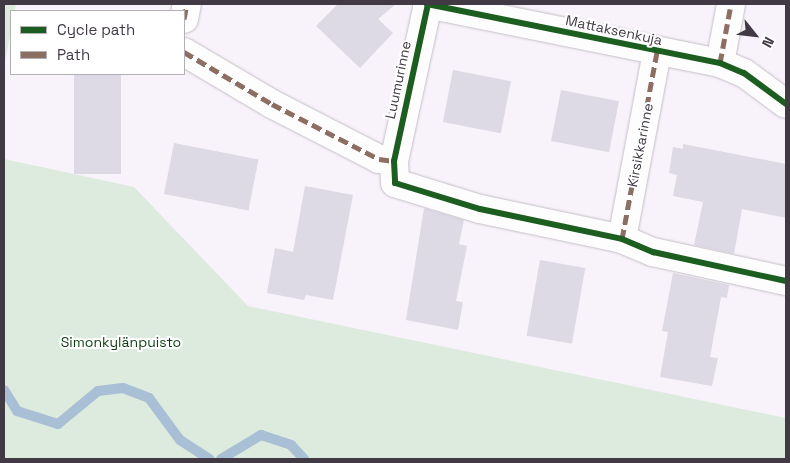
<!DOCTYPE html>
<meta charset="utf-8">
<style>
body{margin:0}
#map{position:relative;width:790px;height:463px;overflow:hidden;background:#f8f2fa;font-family:"Space Grotesk",sans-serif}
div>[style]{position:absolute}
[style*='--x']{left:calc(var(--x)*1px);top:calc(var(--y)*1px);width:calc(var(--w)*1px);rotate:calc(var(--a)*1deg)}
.green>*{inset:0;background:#dcebdd}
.stream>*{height:10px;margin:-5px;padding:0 5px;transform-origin:5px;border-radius:5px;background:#a8bfd6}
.building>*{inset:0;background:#ddd9e5;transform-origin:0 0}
.roads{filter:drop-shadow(0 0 1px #c4bec6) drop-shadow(0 0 1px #c4bec6)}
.minor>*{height:28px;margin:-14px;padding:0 14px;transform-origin:14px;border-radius:14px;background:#fefdfe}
.quiet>*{height:5px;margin-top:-2.5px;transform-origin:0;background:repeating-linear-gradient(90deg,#8d6e63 0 10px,transparent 0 15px)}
.cycleway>*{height:6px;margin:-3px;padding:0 3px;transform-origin:3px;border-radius:3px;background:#1b5e20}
span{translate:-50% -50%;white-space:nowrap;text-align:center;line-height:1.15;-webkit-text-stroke:4px #fff;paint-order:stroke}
.street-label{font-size:14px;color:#413a44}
.park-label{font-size:14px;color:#0c3d11}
.frame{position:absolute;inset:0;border:5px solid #413a44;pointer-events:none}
.legend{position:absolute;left:10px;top:10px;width:175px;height:65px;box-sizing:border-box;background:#fff;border:1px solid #b3b0b4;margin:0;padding:6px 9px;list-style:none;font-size:15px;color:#413a44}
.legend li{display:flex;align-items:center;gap:10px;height:25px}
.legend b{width:25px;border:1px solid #b3b0b4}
.north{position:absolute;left:730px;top:10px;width:50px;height:50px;-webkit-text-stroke:4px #fff;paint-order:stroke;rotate:119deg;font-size:14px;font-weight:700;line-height:20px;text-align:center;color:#413a44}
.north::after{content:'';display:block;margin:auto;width:18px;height:22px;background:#413a44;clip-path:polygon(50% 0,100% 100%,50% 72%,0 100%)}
</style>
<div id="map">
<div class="green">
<div style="clip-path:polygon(4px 4px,16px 4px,4px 66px)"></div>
<div style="clip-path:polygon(4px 159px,134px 187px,248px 306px,786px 418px,786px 459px,4px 459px)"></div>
</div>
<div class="stream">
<div style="--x:4;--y:390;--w:25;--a:58"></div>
<div style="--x:17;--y:411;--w:43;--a:17.6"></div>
<div style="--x:58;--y:424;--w:52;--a:-39.5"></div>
<div style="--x:98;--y:391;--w:25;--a:-7"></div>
<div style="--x:123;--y:388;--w:28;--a:21"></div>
<div style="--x:149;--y:398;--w:52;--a:53.6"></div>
<div style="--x:180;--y:440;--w:35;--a:33"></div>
<div style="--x:221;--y:459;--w:47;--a:-31"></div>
<div style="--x:261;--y:435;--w:32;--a:18"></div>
<div style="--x:291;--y:445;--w:19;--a:47"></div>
</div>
<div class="building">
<div style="clip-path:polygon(338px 4px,396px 4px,378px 19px,393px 33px,360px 68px,316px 26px)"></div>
<div style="left:453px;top:70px;width:59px;height:53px;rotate:11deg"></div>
<div style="left:74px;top:74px;width:47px;height:100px"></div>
<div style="left:561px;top:90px;width:59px;height:52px;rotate:11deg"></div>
<div style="left:174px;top:143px;width:86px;height:52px;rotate:11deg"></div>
<div style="clip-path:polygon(683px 144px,786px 164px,786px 218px,742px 209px,734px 254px,694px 245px,703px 202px,673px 196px,677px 175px,669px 173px,673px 147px,683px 149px)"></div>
<div style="clip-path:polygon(305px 186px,353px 195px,333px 300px,306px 295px,304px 300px,267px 293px,275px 248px,293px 252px)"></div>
<div style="clip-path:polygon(424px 208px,464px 220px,459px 244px,467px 246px,456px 301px,463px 302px,458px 330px,406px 320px)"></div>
<div style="left:540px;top:260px;width:46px;height:77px;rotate:10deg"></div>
<div style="clip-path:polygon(673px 273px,729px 285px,727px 298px,721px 297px,710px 357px,718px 358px,712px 386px,660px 377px,668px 332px,662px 331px)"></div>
</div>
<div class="roads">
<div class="minor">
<div style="--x:427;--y:4;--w:299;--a:11.4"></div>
<div style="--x:720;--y:63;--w:26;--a:23"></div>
<div style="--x:744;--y:73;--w:52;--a:36.4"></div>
<div style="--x:428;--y:4;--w:161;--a:102.2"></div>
<div style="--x:394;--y:161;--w:22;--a:87"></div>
<div style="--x:395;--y:183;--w:89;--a:17"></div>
<div style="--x:480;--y:209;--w:145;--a:11.9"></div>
<div style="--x:622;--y:239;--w:34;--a:23"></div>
<div style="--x:653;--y:252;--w:136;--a:12.3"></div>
<div style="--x:184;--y:19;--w:15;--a:-79"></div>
<div style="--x:184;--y:52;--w:102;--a:30.6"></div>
<div style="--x:272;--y:104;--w:120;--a:27.2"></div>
<div style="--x:379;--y:159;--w:15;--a:8"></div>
<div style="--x:720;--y:63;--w:60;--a:-79.4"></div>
<div style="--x:622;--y:239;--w:190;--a:-79.4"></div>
</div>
</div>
<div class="quiet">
<div style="--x:184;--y:19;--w:15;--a:-79"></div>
<div style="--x:184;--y:52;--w:102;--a:30.6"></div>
<div style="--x:272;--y:104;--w:120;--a:27.2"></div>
<div style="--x:379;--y:159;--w:15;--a:8"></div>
<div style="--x:720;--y:63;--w:60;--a:-79.4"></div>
<div style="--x:622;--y:239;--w:190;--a:-79.4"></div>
</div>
<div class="cycleway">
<div style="--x:427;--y:4;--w:299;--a:11.4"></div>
<div style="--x:720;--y:63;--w:26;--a:23"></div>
<div style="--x:744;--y:73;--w:52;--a:36.4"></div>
<div style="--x:428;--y:4;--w:161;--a:102.2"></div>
<div style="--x:394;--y:161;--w:22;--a:87"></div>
<div style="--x:395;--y:183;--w:89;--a:17"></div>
<div style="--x:480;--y:209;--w:145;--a:11.9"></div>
<div style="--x:622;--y:239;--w:34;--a:23"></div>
<div style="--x:653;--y:252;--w:136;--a:12.3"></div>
</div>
<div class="street-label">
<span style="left:614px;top:30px;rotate:12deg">Mattaksenkuja</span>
<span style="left:398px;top:80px;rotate:-78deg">Luumurinne</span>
<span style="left:640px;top:145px;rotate:-79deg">Kirsikkarinne</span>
</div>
<div class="park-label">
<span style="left:121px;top:342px">Simonkylänpuisto</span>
</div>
<div class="frame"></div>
<ul class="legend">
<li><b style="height:6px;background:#1b5e20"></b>Cycle path</li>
<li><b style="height:6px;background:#8d6e63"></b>Path</li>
</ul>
<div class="north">N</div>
</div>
